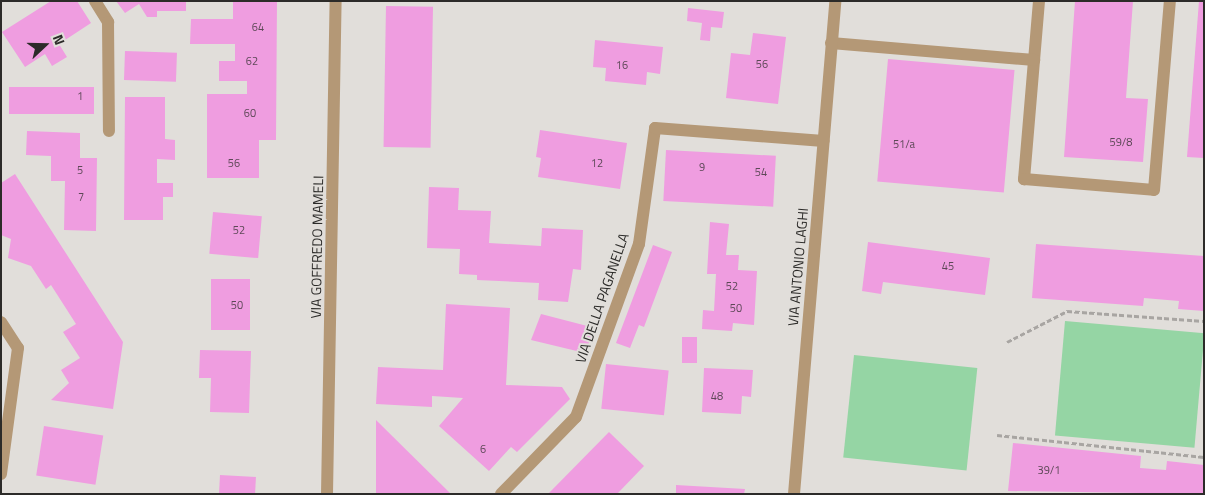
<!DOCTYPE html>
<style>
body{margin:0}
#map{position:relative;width:1205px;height:495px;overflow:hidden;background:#e1deda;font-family:"Titillium Web",sans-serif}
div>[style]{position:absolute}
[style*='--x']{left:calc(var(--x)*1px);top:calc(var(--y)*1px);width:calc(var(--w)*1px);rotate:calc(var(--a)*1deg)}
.green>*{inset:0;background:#95d5a4;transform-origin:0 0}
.building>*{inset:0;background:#ef9de0;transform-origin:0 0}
.path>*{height:3px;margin-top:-1.5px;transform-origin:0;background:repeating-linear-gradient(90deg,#a8a5a2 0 5px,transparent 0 7.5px)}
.service>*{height:12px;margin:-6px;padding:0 6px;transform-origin:6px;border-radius:6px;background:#b49876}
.minor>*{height:12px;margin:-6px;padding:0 6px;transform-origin:6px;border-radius:6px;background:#b49876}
span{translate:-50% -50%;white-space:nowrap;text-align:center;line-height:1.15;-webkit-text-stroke:4px #e1deda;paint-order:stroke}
.number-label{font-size:11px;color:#5d4857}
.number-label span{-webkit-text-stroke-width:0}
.street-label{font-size:14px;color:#2c2b29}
.frame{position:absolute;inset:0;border:2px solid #2c2b29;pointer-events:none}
.north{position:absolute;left:20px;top:20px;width:50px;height:50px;-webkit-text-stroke:4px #e1deda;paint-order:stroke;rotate:69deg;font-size:14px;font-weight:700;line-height:20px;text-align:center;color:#2c2b29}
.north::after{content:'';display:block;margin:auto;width:18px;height:22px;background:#2c2b29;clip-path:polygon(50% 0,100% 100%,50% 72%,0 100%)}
</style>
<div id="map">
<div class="green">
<div style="left:1065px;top:321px;width:140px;height:115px;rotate:5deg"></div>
<div style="left:854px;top:355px;width:124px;height:103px;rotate:6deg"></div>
</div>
<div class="building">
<div style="clip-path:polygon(51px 1px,77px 1px,91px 23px,59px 44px,67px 57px,52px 66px,45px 54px,25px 67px,2px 32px)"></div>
<div style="clip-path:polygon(116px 1px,186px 1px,186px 11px,157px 11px,157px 17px,147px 17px,139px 4px,125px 13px)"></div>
<div style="clip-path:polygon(233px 1px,277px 1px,276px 140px,259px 140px,259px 178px,207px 178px,207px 94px,247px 94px,247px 81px,219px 81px,219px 61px,235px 61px,235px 44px,190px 44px,191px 19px,233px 19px)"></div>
<div style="clip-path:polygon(1075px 1px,1133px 1px,1126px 98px,1148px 99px,1143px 162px,1064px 157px)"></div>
<div style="clip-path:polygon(1199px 1px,1204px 1px,1204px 158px,1187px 157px)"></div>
<div style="left:386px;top:6px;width:47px;height:141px;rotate:1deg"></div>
<div style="clip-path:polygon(688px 8px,724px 12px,722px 28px,711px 27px,710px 41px,700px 40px,702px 23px,687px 21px)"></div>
<div style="clip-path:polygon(753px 33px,786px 37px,778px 104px,726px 98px,731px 53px,750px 55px)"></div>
<div style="clip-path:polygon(595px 40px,663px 47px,660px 74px,647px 72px,646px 85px,605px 81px,606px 68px,593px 67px)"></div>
<div style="left:125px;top:51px;width:52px;height:29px;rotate:2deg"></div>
<div style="left:888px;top:59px;width:127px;height:123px;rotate:5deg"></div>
<div style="left:9px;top:87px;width:85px;height:27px"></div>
<div style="clip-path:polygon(125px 97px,165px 97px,165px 139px,175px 140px,175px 160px,157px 159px,157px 183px,173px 183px,173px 197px,163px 197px,163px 220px,124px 220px)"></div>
<div style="clip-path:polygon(540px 130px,627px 143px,620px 189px,538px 177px,541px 158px,536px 157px)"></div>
<div style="clip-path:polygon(27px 131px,80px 133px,80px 158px,97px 158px,96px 231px,64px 230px,65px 181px,51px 181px,51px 156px,26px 155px)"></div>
<div style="left:666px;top:150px;width:110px;height:51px;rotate:3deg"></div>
<div style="clip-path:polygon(15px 174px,123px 342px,113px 409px,51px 400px,69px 383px,61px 370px,80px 358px,63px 332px,76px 324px,51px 285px,46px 289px,31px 266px,8px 258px,11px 239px,1px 235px,1px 183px)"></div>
<div style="clip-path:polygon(429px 187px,459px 188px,458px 210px,491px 211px,489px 243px,541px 246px,542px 228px,583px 230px,581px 270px,573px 269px,568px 302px,538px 300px,539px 283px,477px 280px,477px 275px,459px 274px,460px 249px,427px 248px)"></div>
<div style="left:213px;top:212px;width:49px;height:42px;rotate:5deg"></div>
<div style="clip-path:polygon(710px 222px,729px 224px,726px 255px,739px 255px,738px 270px,757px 271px,754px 325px,733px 323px,732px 331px,702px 329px,703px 310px,714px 311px,716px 274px,707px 274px)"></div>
<div style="clip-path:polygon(868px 242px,990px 258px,985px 295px,883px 282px,881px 294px,862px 291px)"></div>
<div style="clip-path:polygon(1036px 244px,1204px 256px,1204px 311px,1178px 309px,1179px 301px,1144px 298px,1143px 306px,1032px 298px)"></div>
<div style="clip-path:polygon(653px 245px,672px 252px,644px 327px,639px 325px,630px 348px,616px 343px)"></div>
<div style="left:211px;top:279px;width:39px;height:51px"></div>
<div style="clip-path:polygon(446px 304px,510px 308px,506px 385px,562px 387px,570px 399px,517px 452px,511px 447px,489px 471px,439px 426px,463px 398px,432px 396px,432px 407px,376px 404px,378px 367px,443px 370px)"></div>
<div style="clip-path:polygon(541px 314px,595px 328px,585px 353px,531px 340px)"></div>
<div style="left:682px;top:337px;width:15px;height:26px"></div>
<div style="clip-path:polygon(200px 350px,251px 351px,249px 413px,210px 412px,211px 378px,199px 378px)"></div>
<div style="left:606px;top:364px;width:63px;height:45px;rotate:6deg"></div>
<div style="clip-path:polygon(704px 368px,753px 370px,751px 397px,742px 396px,741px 414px,702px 412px)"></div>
<div style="clip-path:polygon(376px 420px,451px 494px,376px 494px)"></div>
<div style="left:44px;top:426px;width:60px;height:50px;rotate:9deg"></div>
<div style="clip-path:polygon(609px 432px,644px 466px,617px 494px,548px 494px)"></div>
<div style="clip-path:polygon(1013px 443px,1141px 456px,1140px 468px,1166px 470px,1167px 461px,1204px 465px,1204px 494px,1008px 491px)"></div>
<div style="left:220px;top:475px;width:36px;height:19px;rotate:3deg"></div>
<div style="clip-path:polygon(676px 485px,745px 489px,744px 494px,676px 494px)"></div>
</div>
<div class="path">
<div style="--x:1007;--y:342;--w:68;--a:-27.3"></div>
<div style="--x:1067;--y:311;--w:137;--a:4.2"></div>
<div style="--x:997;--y:435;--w:208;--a:6.1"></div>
</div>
<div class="service">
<div style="--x:1039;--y:1;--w:179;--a:94.8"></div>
<div style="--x:1024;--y:179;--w:130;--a:4.8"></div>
<div style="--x:1154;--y:190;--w:190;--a:-85.2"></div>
<div style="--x:831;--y:43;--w:204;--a:4.8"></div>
</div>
<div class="minor">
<div style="--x:95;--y:1;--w:25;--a:58"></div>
<div style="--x:108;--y:22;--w:109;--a:89.5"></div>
<div style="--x:1;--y:322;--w:31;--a:57"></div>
<div style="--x:18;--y:348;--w:127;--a:97.7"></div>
<div style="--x:327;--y:494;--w:493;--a:-89"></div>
<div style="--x:501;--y:494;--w:107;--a:-45.8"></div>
<div style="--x:576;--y:417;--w:184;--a:-70"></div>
<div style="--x:639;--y:244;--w:117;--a:-82.1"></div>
<div style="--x:655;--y:128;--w:169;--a:4.4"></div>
<div style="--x:794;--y:494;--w:495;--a:-85.2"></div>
</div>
<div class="number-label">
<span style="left:258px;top:27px">64</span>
<span style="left:252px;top:61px">62</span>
<span style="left:762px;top:64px">56</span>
<span style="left:622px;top:65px">16</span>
<span style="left:80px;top:96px">1</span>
<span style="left:250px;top:113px">60</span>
<span style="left:1121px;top:142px">59/8</span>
<span style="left:904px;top:144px">51/a</span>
<span style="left:234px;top:163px">56</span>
<span style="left:597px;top:163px">12</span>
<span style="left:702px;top:167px">9</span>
<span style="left:80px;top:170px">5</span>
<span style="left:761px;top:172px">54</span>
<span style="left:81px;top:197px">7</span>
<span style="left:239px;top:230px">52</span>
<span style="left:948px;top:266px">45</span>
<span style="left:732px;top:286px">52</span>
<span style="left:237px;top:305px">50</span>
<span style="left:736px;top:308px">50</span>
<span style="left:717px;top:396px">48</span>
<span style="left:483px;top:449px">6</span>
<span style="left:1049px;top:470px">39/1</span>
</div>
<div class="street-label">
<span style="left:317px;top:247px;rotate:-89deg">VIA GOFFREDO MAMELI</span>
<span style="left:798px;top:267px;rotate:-85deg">VIA ANTONIO LAGHI</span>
<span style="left:602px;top:298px;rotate:-71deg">VIA DELLA PAGANELLA</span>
</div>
<div class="frame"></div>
<div class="north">N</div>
</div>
